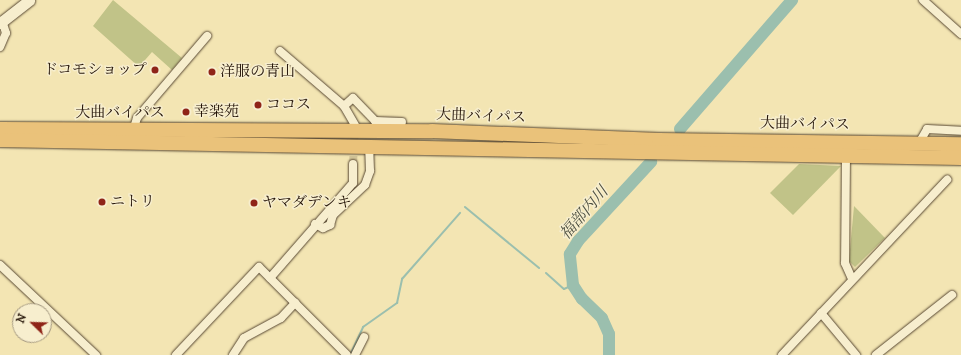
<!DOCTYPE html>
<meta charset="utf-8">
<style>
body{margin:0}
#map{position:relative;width:961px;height:355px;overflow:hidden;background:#f3e5b3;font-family:"IM FELL DW Pica","Noto Serif JP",serif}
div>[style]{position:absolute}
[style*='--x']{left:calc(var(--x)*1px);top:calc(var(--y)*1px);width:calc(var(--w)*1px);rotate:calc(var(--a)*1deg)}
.green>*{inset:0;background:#c1c388}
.stream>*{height:2px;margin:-1px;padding:0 1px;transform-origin:1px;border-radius:1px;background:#9bbfae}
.river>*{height:12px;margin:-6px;padding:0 6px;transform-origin:6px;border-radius:6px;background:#9bbfae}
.street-tunnel>*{height:8px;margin-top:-4px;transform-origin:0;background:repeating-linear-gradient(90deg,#d4c699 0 8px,transparent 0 12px)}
.roads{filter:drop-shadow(0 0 1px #584833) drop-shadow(0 0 1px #584833)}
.street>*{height:8px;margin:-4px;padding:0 4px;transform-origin:4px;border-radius:4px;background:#f7eece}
.secondary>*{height:11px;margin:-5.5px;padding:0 5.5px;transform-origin:5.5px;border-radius:5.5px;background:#f7eece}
.highway>*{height:14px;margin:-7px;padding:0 7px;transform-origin:7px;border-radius:7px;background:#eac27a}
.dots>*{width:11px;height:11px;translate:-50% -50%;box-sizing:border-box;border:2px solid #f7eece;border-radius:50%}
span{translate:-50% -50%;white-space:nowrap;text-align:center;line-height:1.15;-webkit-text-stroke:3px #f7eece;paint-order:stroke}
.poi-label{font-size:15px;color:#241408}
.right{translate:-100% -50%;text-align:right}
.left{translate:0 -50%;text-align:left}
.street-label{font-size:15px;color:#241408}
.water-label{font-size:16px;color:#4e5042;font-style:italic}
.north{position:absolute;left:12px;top:303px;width:40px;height:40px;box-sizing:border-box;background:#f7eece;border:1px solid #a3977f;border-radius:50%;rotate:293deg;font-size:11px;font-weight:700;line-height:16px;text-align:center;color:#241408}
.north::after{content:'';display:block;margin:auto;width:14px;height:18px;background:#8f2418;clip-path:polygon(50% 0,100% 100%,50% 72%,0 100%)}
</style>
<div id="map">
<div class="green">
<div style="clip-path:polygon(113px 0,182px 58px,172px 70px,152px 52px,139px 67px,93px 26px)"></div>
<div style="clip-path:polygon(799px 164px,841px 166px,793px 215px,770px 193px)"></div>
<div style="clip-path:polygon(854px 206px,885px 238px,855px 267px,849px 261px)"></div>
</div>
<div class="stream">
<div style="--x:465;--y:207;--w:96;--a:39.5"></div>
<div style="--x:546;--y:273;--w:24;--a:42"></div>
<div style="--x:564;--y:289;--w:10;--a:-24"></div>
<div style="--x:351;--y:353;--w:29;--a:-65"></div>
<div style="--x:363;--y:327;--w:42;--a:-35.2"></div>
<div style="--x:397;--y:303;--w:25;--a:-78"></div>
<div style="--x:402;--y:279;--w:88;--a:-48.7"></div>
</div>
<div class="river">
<div style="--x:680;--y:129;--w:171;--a:-49"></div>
<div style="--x:609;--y:355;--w:21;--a:-90"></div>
<div style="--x:609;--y:334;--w:17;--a:-114"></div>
<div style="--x:602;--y:318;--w:28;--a:-136"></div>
<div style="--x:582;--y:299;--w:17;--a:-123"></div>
<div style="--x:573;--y:285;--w:31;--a:-96"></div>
<div style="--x:570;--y:254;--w:15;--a:-58"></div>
<div style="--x:578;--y:241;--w:108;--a:-47.3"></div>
</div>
<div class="street-tunnel">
<div style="--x:353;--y:164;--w:37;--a:-87"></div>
</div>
<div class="roads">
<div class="street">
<div style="--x:923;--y:0;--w:51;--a:41.8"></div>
<div style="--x:0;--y:47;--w:15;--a:-67"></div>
<div style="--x:6;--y:33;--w:13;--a:-108"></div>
<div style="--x:280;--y:51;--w:84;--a:40.7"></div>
<div style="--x:344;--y:106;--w:22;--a:60"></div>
<div style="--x:344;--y:106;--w:12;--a:-42"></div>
<div style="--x:353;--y:98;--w:32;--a:46"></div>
<div style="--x:375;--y:121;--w:27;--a:2"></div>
<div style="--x:133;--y:131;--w:14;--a:-73"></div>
<div style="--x:137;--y:118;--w:108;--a:-49.5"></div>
<div style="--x:919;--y:143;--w:16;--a:-60"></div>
<div style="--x:927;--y:129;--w:34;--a:3"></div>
<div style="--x:846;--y:156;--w:107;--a:90.5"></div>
<div style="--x:845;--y:263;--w:17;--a:66"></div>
<div style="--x:315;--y:224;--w:9;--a:27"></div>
<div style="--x:323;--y:228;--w:8;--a:-23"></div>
<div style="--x:330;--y:225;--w:10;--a:-73"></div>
<div style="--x:333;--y:215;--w:44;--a:-43.2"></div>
<div style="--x:365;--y:185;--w:15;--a:-70"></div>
<div style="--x:370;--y:171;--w:25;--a:-92"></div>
<div style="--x:0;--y:265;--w:132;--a:43.2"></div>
<div style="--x:270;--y:278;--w:126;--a:-48.9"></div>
<div style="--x:353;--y:183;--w:19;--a:-90"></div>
<div style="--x:821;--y:313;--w:55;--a:50.2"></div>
<div style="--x:176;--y:355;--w:121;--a:-46.7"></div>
<div style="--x:259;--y:267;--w:124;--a:45"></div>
<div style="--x:233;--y:355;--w:20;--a:-57"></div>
<div style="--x:244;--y:338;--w:42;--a:-28.4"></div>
<div style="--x:281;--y:318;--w:21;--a:-47"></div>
<div style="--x:355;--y:355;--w:20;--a:-63"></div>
<div style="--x:782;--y:355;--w:241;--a:-46.7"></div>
<div style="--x:876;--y:355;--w:97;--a:-38.3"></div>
</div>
<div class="secondary">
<div style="--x:0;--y:23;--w:37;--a:-38"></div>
</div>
<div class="highway">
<div style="--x:0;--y:129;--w:432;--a:0.3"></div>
<div style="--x:432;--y:131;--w:227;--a:2.3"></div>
<div style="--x:659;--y:140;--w:302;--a:0.8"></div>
<div style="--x:0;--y:140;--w:961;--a:1.07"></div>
</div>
</div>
<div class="dots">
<div style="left:155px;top:70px;background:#8f2418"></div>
<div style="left:212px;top:72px;background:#8f2418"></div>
<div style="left:258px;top:105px;background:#8f2418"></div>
<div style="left:186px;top:112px;background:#8f2418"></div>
<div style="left:102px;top:202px;background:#8f2418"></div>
<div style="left:254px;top:203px;background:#8f2418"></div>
</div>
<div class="poi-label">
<span class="right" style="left:147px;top:70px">ドコモショップ</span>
<span class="left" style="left:220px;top:72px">洋服の青山</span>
<span class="left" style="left:266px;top:105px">ココス</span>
<span class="left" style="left:194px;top:112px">幸楽苑</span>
<span class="left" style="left:110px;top:202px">ニトリ</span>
<span class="left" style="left:262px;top:203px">ヤマダデンキ</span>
</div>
<div class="street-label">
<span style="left:120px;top:113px">大曲バイパス</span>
<span style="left:481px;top:116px;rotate:2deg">大曲バイパス</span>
<span style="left:805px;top:124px;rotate:1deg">大曲バイパス</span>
</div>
<div class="water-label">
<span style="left:584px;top:213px;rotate:-49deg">福部内川</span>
</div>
<div class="north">N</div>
</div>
